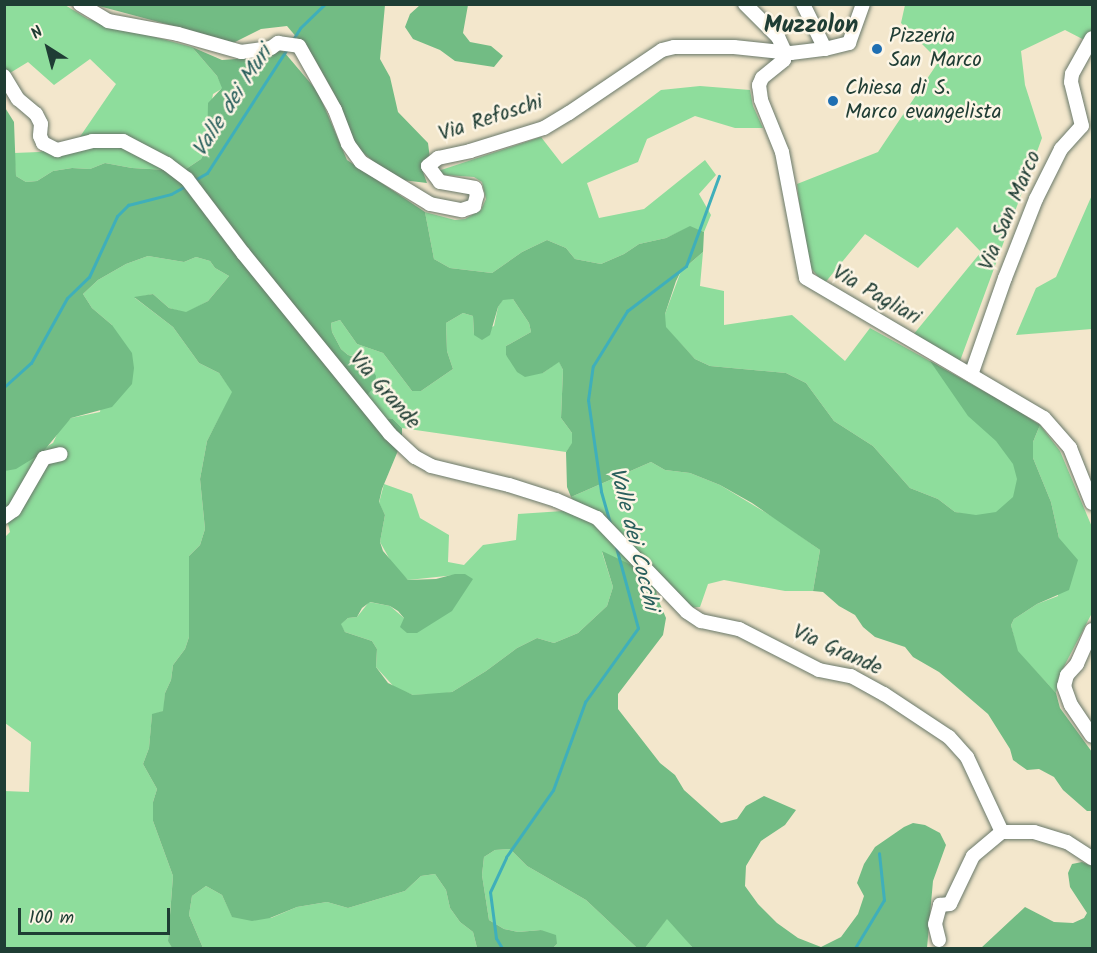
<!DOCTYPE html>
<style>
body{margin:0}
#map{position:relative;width:1097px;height:953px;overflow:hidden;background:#f3e7cc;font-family:Kalam,sans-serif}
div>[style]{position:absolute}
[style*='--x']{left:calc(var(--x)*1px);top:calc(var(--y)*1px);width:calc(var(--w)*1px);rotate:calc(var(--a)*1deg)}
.green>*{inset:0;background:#8edd9c}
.forest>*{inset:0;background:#72bc84}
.stream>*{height:3px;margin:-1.5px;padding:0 1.5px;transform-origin:1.5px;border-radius:1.5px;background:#3fafba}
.roads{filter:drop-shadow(0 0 2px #697869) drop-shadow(0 0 2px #697869)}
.minor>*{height:14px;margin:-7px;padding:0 7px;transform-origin:7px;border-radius:7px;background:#fff}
.dots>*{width:16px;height:16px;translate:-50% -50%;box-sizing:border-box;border:3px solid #fcf5e5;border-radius:50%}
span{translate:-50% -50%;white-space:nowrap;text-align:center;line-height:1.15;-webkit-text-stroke:5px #fcf5e5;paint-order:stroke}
.poi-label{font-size:21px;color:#1f3d34}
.left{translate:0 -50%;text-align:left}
.street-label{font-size:21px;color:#1f3d34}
.water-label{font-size:22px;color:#295f5c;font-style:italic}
.quarter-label{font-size:24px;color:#1f3d34;font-weight:700}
.frame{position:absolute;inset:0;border:6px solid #1f3d34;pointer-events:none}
.north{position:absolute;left:18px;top:18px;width:60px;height:60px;-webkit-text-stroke:4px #fcf5e5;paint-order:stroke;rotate:324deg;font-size:16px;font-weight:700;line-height:24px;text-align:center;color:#1f3d34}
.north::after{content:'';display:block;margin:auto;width:21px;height:27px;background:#1f3d34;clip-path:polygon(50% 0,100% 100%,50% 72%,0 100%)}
.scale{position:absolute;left:18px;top:908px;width:152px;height:27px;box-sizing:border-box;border:3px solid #1f3d34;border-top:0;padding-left:8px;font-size:18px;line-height:21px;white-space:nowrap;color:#1f3d34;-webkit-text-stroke:4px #fcf5e5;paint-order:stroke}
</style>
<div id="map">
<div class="green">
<div style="clip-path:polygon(5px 5px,65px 5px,88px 19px,192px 47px,217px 76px,223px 88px,213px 94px,206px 133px,207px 148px,201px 159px,183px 171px,132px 168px,105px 163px,90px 169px,72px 168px,53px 171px,37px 181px,26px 182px,16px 176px,14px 153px,39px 152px,75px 144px,116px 84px,90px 59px,54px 85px,28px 62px,5px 76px)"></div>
<div style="clip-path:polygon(905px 5px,1092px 5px,1092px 44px,1065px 30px,1021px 51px,1025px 85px,1042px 138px,960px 361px,913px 335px,981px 252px,957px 227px,918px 268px,865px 234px,824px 284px,806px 262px,797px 184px,878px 152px,939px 61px,901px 23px)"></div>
<div style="clip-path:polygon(700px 86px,750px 90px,753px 106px,763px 128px,735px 128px,695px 116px,647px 139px,638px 162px,587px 183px,599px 218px,644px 209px,705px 160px,716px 175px,699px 194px,711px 215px,704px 232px,690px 227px,666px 238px,639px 244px,624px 254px,601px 264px,575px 259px,566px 248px,547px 240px,522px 252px,492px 273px,450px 268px,434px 259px,425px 212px,455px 220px,465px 219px,481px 210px,486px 199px,482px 182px,474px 177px,445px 175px,438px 171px,541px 137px,562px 164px,661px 90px)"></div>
<div style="clip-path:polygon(1092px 195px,1092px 329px,1016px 335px,1036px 288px,1056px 277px)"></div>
<div style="clip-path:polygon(703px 252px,700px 286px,724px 291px,724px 325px,792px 315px,845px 361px,870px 328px,937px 365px,1015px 460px,1023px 484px,1004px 511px,978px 517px,955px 512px,938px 499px,910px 488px,873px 446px,834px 421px,806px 383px,786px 373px,710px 366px,695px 359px,665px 327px,665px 314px,681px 271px)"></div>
<div style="clip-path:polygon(148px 256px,184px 262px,196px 257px,210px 261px,215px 268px,229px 276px,208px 301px,186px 313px,169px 308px,153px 294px,135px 298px,173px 327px,199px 363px,219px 373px,233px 392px,207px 441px,200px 479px,205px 529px,200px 545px,189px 556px,189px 637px,185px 649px,173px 665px,171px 680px,165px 693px,164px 711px,152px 715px,149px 748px,143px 764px,157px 789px,153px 802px,153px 821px,173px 876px,168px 940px,172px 948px,5px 948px,4px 791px,29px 792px,31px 742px,5px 723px,4px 538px,10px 532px,5px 511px,5px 471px,53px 443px,60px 428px,71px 418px,100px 412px,112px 325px,92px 308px,83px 294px,98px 280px,126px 264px)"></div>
<div style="clip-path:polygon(503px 299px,513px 299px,529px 323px,531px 332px,506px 346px,506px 355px,543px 373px,559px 361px,563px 370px,561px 418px,572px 433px,572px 444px,566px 452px,402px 428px,393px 419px,373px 417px,358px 357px,348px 355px,341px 349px,332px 332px,331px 323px,340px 320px,357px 344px,383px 353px,412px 391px,421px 391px,453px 369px,447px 351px,446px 323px,463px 313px,473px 316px,474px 335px,494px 326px,498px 307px)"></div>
<div style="clip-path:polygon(1040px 425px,1060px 451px,1092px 527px,1092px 613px,1059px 676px,1056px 693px,1017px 651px,1011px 625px,1014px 619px,1037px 604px,1058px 596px,1059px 538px,1051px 502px,1033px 458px,1033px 442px)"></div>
<div style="clip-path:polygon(651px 462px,665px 470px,690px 473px,720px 485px,778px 520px,820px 550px,813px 591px,785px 591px,724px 580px,708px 584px,700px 607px,686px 608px,602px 552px,613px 587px,607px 606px,578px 633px,554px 643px,537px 638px,517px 648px,486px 671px,452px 692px,442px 694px,413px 695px,395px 688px,376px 667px,377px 649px,372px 641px,345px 632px,340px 624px,348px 618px,357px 617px,369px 602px,390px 606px,404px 618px,465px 574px,408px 580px,394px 567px,380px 542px,385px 515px,379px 503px,384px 484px,412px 494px,420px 518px,449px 535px,448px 562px,464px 565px,483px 545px,516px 540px,518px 514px,578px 510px,571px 497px)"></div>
<div style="clip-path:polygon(510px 849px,527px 866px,586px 900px,637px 948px,553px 948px,557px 944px,541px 930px,518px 932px,504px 929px,489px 920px,482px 875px,484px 857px,495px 850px)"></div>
<div style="clip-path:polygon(435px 874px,446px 890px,450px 908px,460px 922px,473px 932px,477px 948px,203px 948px,189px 915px,192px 896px,206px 886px,222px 895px,232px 916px,271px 918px,297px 907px,327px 902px,348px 908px,405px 891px,421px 876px)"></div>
<div style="clip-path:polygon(667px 918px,676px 927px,693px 948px,645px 948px)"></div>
</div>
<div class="forest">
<div style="clip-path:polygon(95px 5px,385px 5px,380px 59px,390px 77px,398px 112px,428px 143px,430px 159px,423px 167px,423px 172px,427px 183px,394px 179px,354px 145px,336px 97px,314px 58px,287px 26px,261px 29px,227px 46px,185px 29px)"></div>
<div style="clip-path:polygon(420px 5px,468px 5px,463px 33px,470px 42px,491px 46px,503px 56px,494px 67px,455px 61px,440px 50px,413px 39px,405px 27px,410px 14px)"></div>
<div style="clip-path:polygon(279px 46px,318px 92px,347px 160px,425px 212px,434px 259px,450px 268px,492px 273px,522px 252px,547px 240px,566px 248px,575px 259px,601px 264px,624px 254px,639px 244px,666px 238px,690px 226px,704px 232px,703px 252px,681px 271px,676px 281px,665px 314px,666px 327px,695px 359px,710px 366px,786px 373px,806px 383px,834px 421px,873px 446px,910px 488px,938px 499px,955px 512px,976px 515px,996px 512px,1013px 497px,1017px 479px,1013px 464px,996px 441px,968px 416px,930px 361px,1012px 407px,1040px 425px,1033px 442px,1033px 458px,1051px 502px,1059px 538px,1078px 560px,1069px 590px,1037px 604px,1014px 619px,1011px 625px,1018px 651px,1056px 693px,1060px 708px,1092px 752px,1092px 811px,1087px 811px,1063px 790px,1054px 777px,1039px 769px,1027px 770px,1013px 760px,1010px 749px,988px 714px,939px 672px,913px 657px,905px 647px,875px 637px,863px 627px,855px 615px,839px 606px,823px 592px,813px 591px,820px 550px,752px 503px,720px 485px,690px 473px,665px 470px,651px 462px,571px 497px,567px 487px,566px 452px,572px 443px,572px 433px,561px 418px,563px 370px,559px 362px,543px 373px,525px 377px,517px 372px,506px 355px,506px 346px,531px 332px,529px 323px,513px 299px,503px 300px,498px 307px,490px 335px,482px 340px,474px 335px,473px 316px,463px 313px,446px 323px,447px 351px,453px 369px,421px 391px,412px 391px,383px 353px,357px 344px,340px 320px,331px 323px,332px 332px,341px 349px,348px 355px,367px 360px,376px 376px,375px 386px,363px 400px,383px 418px,393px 419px,402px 428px,402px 441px,382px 489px,379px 502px,385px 515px,380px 542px,383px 551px,408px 580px,436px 579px,455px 574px,465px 574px,473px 579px,452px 611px,417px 633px,407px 633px,400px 627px,404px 618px,398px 611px,390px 606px,370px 602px,362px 608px,357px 617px,348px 618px,341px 624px,345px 632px,372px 641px,377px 649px,376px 667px,388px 683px,413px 695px,452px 692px,486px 671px,517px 648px,537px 638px,554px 643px,578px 633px,607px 606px,613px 587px,602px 551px,642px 570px,655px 579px,657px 597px,666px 618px,663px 635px,618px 694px,618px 709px,660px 763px,675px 775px,684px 790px,721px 823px,737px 819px,746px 806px,764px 796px,796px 810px,785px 825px,761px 841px,746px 866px,745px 886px,758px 904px,777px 923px,798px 938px,821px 947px,841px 937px,858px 914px,864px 896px,857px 883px,864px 864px,875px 847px,904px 827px,913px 823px,925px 825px,940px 833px,946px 845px,933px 881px,927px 948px,693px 948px,667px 919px,645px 948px,637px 948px,586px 900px,527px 866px,510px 849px,495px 850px,484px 857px,482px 875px,489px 920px,504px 929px,518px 932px,541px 930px,556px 935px,557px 944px,553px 948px,477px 948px,473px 932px,460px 922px,450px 908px,446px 890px,435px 874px,421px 876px,405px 891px,348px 908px,327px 902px,297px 907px,270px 918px,252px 921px,232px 917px,222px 895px,206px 886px,192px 896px,189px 915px,203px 948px,172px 948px,168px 941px,173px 876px,153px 821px,153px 802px,157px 789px,143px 764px,149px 748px,152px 714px,163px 711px,165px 693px,171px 680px,173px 665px,185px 649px,189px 637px,189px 556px,200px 545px,205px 529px,200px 479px,207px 441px,232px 392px,219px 373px,199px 363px,173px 327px,134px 297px,153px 294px,169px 308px,186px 312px,208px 301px,229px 276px,215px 268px,210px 261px,196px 257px,184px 262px,148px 256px,126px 264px,98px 280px,83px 294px,92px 308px,112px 325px,132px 353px,134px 368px,132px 384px,112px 407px,71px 418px,42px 453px,16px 469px,5px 471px,4px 106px,14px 122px,16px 176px,26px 182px,37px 181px,53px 171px,72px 168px,90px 169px,105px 163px,132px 168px,183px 171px,201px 159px,207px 148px,208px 103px,222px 88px,217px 76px,192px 47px,222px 60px,261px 57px)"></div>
<div style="clip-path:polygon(1082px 862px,1092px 866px,1092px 948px,963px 948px,981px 948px,1025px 907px,1054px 922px,1073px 923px,1084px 918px,1087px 913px,1070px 887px,1068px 873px,1072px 864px)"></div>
</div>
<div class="stream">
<div style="--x:292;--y:41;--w:15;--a:-58"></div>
<div style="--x:300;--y:28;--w:35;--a:-44"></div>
<div style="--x:193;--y:181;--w:16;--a:-30"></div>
<div style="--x:207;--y:173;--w:148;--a:-57.2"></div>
<div style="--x:4;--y:387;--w:36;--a:-42"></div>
<div style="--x:31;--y:363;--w:74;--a:-61"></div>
<div style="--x:67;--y:298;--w:30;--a:-44"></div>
<div style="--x:89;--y:277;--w:67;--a:-65.3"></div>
<div style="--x:117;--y:216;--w:16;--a:-45"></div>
<div style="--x:128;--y:205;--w:44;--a:-14.3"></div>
<div style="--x:171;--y:194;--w:18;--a:-29"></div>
<div style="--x:610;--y:523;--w:33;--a:-106"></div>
<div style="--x:601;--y:491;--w:92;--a:-98.1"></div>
<div style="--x:588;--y:400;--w:34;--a:-82"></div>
<div style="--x:593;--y:366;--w:65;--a:-58.3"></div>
<div style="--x:627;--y:311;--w:74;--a:-37.3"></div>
<div style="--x:686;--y:266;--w:96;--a:-69.9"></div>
<div style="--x:502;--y:948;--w:12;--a:-121"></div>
<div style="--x:496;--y:938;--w:46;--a:-97.4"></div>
<div style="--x:490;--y:892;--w:38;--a:-65"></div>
<div style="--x:506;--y:857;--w:82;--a:-55"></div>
<div style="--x:553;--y:790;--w:94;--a:-70"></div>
<div style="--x:585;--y:702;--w:91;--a:-54.4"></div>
<div style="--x:638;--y:628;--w:84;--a:-105.2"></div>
<div style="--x:855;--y:948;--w:56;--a:-58.9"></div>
<div style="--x:884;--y:900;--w:47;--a:-96.1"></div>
</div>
<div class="roads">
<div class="minor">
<div style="--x:80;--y:4;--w:33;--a:31"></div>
<div style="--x:108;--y:21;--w:71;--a:10.5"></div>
<div style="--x:178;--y:34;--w:66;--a:15.9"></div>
<div style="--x:241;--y:52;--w:30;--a:-8"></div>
<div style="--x:271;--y:48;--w:9;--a:-36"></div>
<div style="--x:278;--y:43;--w:21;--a:8"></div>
<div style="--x:299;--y:46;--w:73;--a:60.6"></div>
<div style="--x:335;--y:110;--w:36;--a:69"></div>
<div style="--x:348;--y:144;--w:22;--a:54"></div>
<div style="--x:361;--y:162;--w:81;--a:31.3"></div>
<div style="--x:430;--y:204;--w:33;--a:11"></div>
<div style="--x:462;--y:210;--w:13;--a:-18"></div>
<div style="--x:474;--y:206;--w:11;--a:-75"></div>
<div style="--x:477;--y:195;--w:7;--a:-106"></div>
<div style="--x:475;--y:188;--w:36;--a:-170"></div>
<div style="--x:440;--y:182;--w:20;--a:-127"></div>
<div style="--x:428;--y:166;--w:13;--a:-39"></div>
<div style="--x:438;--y:158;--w:33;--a:-12"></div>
<div style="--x:470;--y:151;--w:77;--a:-17.3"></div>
<div style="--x:544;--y:128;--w:29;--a:-31"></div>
<div style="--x:569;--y:113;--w:112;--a:-34.1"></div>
<div style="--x:662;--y:50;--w:12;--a:-14"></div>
<div style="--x:674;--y:47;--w:60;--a:0"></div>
<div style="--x:734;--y:47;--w:57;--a:6"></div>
<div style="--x:791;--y:53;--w:34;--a:-7"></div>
<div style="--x:825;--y:49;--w:25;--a:-14"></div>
<div style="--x:849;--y:43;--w:41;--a:-70.3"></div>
<div style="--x:745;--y:4;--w:47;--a:45"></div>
<div style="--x:778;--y:37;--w:17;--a:65"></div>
<div style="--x:785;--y:52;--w:8;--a:97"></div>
<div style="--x:784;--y:60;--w:28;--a:141"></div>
<div style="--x:762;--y:78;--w:8;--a:113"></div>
<div style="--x:759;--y:85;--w:15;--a:82"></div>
<div style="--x:761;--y:100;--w:56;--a:68"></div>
<div style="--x:782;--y:152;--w:128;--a:79.2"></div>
<div style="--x:806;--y:278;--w:276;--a:30.5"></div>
<div style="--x:1044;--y:418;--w:40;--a:49"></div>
<div style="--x:1070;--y:448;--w:59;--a:68.2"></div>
<div style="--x:803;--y:4;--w:50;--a:63.9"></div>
<div style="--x:4;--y:76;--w:27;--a:59"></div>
<div style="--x:18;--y:99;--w:23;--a:40"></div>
<div style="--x:36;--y:114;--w:11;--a:63"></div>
<div style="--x:41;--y:124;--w:12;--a:95"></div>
<div style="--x:40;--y:136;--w:8;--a:67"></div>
<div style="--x:43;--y:143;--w:16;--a:27"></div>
<div style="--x:57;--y:150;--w:36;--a:-14"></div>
<div style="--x:92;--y:141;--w:31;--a:0"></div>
<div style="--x:123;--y:141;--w:50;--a:27.6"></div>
<div style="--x:167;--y:164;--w:25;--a:37"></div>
<div style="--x:187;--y:179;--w:93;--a:52.9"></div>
<div style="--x:243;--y:253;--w:233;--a:50.9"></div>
<div style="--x:390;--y:434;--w:34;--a:43"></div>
<div style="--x:415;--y:457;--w:18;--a:29"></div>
<div style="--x:431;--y:466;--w:80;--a:13.7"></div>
<div style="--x:509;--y:485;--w:49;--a:17.7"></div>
<div style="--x:556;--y:500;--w:45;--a:23.7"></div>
<div style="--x:597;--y:518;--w:130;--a:46.2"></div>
<div style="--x:687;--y:612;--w:17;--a:33"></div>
<div style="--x:701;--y:621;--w:39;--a:12"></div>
<div style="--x:739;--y:629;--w:90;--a:27.1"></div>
<div style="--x:819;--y:670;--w:33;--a:11"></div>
<div style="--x:851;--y:676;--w:38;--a:29"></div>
<div style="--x:884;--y:694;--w:78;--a:33.5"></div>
<div style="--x:949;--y:737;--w:27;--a:48"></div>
<div style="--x:967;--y:757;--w:83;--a:65"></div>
<div style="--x:971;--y:375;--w:103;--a:-70.7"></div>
<div style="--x:1005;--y:278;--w:85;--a:-68.6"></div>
<div style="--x:1036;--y:199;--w:56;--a:-63.4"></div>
<div style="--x:1061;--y:149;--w:31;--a:-48"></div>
<div style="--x:1082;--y:126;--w:45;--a:-104"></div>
<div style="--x:1071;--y:82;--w:8;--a:-83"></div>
<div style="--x:1072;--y:74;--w:41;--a:-60.9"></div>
<div style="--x:4;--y:517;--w:12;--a:-35"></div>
<div style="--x:14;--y:510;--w:60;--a:-60"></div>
<div style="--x:44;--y:458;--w:17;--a:-13"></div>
<div style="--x:1092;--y:630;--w:37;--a:114"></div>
<div style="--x:1077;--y:664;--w:15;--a:132"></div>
<div style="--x:1067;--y:675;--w:11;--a:105"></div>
<div style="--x:1064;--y:686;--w:20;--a:70"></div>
<div style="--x:1071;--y:705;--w:37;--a:56"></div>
<div style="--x:939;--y:940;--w:16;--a:-104"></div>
<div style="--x:935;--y:924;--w:20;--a:-75"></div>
<div style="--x:940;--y:905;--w:10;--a:-6"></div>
<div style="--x:950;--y:904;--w:53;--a:-64.4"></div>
<div style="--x:973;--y:856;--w:38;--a:-40"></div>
<div style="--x:1002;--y:832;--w:32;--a:0"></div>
<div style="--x:1034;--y:832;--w:34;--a:17"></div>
<div style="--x:1067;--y:842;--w:30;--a:33"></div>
</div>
</div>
<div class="dots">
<div style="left:877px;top:49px;background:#1f6fb2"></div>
<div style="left:833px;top:101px;background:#1f6fb2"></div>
</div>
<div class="poi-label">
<span class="left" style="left:889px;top:49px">Pizzeria<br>San Marco</span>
<span class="left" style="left:845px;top:101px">Chiesa di S.<br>Marco evangelista</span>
</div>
<div class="street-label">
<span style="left:491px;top:119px;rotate:-18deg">Via Refoschi</span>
<span style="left:1011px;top:211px;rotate:-67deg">Via San Marco</span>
<span style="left:876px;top:296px;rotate:30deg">Via Pagliari</span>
<span style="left:384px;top:391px;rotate:49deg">Via Grande</span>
<span style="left:837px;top:651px;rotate:24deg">Via Grande</span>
</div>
<div class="water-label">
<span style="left:233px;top:102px;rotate:-57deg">Valle dei Muri</span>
<span style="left:633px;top:539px;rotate:76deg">Valle dei Cocchi</span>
</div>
<div class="quarter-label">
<span style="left:811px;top:26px">Muzzolon</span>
</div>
<div class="frame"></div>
<div class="north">N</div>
<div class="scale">100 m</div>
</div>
